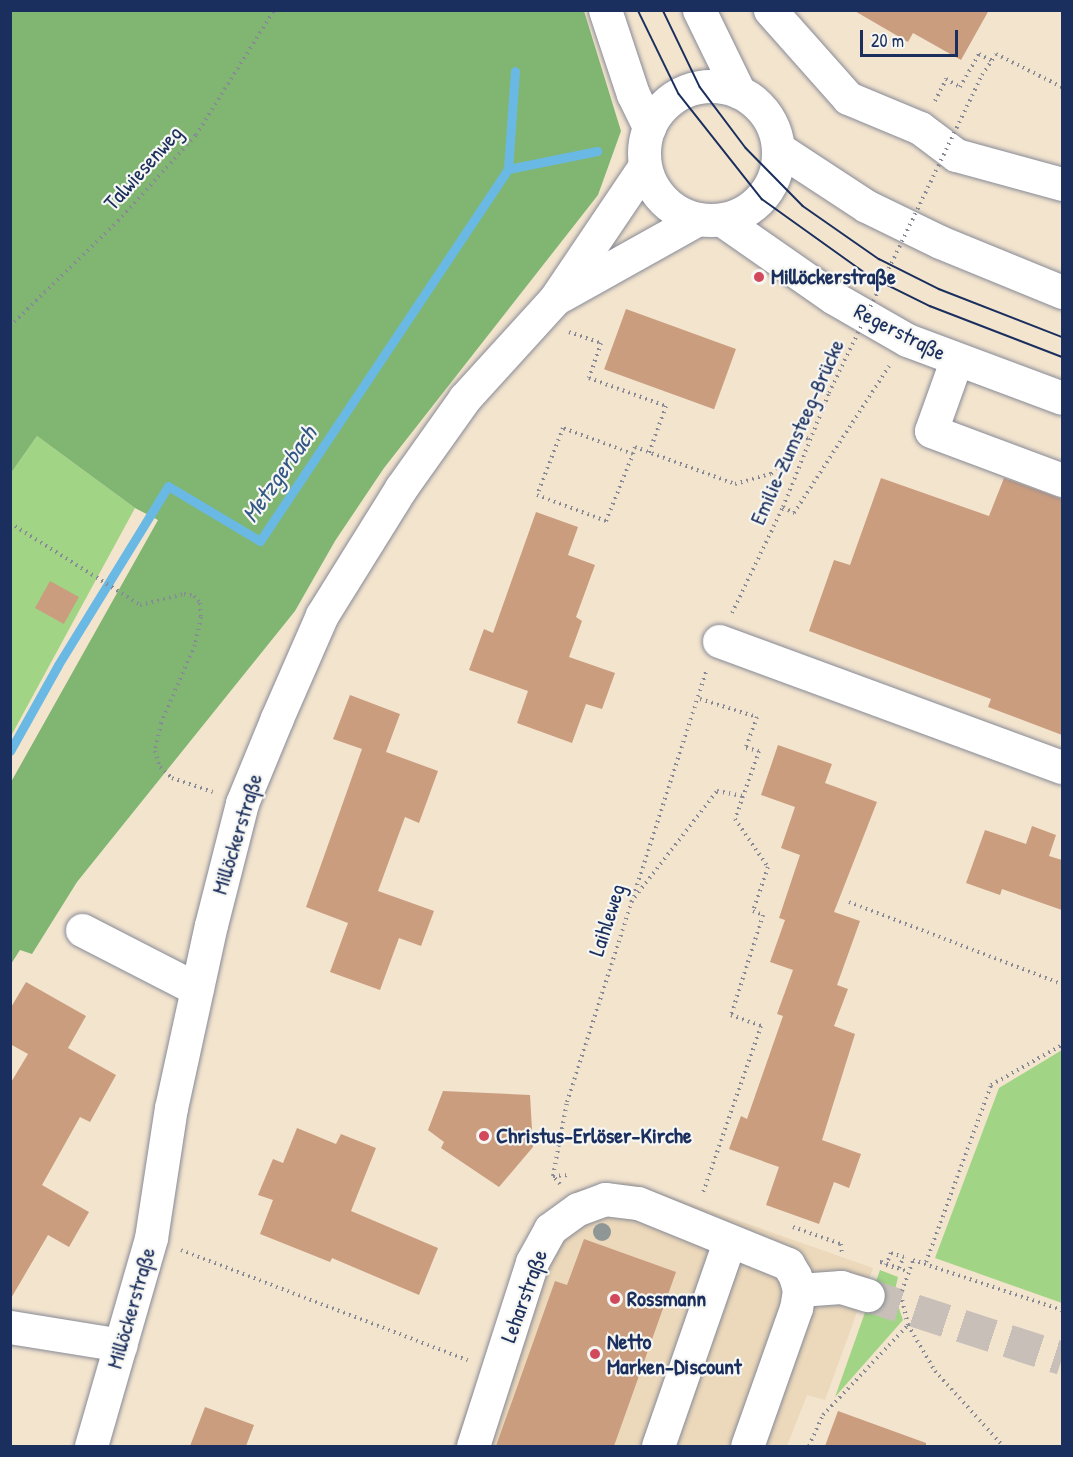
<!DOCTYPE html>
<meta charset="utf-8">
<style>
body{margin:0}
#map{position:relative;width:1073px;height:1457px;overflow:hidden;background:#f3e4ce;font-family:"Patrick Hand",sans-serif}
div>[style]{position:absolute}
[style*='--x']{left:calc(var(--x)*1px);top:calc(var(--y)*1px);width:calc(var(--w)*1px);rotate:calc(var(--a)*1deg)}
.built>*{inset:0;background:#ecd8ba}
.green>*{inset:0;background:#a1d484}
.forest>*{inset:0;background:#80b672}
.stream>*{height:9px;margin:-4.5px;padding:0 4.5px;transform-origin:4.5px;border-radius:4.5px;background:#6ab9e5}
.building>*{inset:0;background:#ca9d7f;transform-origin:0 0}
.minor-tunnel>*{height:33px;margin-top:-16.5px;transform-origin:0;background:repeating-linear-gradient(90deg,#c8c0b8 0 33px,transparent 0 49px)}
.path>*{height:4px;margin-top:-2px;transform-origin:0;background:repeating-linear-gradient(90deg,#878a96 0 1.5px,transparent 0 6px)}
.roads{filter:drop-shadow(0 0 2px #878a96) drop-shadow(0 0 2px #878a96)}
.minor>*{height:33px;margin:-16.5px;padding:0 16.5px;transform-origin:16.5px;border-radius:16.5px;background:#fff}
.major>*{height:33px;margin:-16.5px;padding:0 16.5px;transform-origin:16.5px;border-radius:16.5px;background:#fff}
.major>.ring{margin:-16.5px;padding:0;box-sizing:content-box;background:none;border:33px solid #fff;border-radius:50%}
.tram>*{height:1.5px;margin:-0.75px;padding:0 0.75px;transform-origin:0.75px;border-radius:0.75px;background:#1b2f5e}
.path-bridge>*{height:4px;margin-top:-2px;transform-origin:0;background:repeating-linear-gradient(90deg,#878a96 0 1.5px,transparent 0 6px)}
.trees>*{width:18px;height:18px;margin:-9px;border-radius:50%;background:#8e9796}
.dots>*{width:16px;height:16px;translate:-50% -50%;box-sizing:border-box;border:3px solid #f6f6f2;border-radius:50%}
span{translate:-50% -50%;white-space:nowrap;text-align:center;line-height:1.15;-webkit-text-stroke:4.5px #f6f6f2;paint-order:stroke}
.street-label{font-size:22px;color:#1b2f5e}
.poi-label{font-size:22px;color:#1b2f5e;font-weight:700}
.left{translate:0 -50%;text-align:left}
.water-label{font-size:24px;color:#335886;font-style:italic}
.frame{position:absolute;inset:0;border:12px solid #1b2f5e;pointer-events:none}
.scale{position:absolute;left:860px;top:30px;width:98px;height:27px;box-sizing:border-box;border:3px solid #1b2f5e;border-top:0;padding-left:8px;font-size:18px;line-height:21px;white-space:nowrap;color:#1b2f5e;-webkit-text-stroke:4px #f6f6f2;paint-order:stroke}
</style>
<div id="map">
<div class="built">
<div style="clip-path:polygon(629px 1182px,873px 1268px,825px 1400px,807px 1395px,787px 1446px,453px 1446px,536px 1221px,576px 1190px)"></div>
</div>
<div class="green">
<div style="clip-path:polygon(37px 436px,135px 508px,11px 736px,11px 473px)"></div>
<div style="clip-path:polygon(1062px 1050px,1062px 1303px,935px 1258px,999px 1088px)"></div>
<div style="clip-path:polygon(880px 1270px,898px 1277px,894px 1294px,903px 1320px,835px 1397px)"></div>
</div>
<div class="forest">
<div style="clip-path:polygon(11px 10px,584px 11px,621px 131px,598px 195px,384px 468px,335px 541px,295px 611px,77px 882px,32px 954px,20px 950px,11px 964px,11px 782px,158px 520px,135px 508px,37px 436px,11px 473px)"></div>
</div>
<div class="stream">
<div style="--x:508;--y:169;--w:91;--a:-11.4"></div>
<div style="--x:10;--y:751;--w:98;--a:-60.8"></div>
<div style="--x:58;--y:665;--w:210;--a:-58.4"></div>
<div style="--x:168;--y:486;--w:107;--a:30.9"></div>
<div style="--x:260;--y:541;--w:447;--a:-56.3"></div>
<div style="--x:508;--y:169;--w:98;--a:-85.9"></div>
</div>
<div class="building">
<div style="clip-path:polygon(853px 10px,989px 10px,961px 60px,913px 33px,908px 42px)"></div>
<div style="left:626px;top:309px;width:117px;height:64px;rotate:20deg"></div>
<div style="clip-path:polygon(881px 478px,989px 516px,1004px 478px,1062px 499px,1062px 735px,988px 707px,991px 699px,809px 631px,834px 560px,850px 565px)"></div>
<div style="clip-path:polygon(536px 512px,578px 527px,568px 555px,595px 565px,576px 617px,582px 621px,569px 657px,615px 673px,602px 709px,586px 704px,572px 743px,517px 723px,528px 691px,469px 670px,484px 629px,493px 633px)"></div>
<div style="left:50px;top:581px;width:33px;height:31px;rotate:29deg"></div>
<div style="clip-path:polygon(350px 695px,400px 714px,386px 752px,438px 771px,419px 823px,405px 817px,378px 891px,434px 911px,421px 946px,399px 938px,380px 990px,330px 972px,348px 923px,306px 907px,362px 749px,333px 739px)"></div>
<div style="clip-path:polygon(778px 745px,832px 764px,825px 783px,877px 802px,834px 912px,860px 921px,837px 985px,848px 989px,834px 1026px,855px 1034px,822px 1140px,861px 1154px,849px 1188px,834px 1182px,819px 1224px,766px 1205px,779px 1167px,729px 1149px,741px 1116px,747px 1119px,783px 1016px,777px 1014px,793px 970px,770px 962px,785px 920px,779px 918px,800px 855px,781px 848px,795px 807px,761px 795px)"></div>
<div style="clip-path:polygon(1032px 826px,1056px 835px,1049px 856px,1062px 860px,1062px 910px,1002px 889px,1000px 895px,966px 883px,985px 830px,1026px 844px)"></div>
<div style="clip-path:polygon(26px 982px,86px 1016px,68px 1048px,116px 1075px,90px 1122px,80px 1117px,42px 1185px,89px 1212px,69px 1247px,48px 1235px,10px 1300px,10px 1084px,28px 1054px,10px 1044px,10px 1009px)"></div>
<div style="clip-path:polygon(443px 1091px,530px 1095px,533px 1147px,499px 1187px,441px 1148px,444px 1142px,428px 1130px)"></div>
<div style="clip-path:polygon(297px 1128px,336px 1144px,341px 1134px,376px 1148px,351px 1211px,438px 1248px,419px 1295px,332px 1258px,330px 1262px,260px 1234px,273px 1200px,258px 1195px,273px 1159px,283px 1163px)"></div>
<div style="clip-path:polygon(584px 1239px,676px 1272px,614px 1446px,496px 1446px,555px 1281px,567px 1285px)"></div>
<div style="clip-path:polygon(205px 1407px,254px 1425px,246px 1446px,190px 1446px)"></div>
<div style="clip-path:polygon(838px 1411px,926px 1443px,926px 1446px,825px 1446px)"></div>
</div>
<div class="minor-tunnel">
<div style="--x:868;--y:1295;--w:204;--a:18"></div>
</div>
<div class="path">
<div style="--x:982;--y:75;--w:25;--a:-56"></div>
<div style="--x:996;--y:54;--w:74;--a:26.6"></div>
<div style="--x:935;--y:101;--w:25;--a:-63"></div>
<div style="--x:946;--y:79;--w:16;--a:30"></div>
<div style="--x:960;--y:87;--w:38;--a:-60"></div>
<div style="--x:979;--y:54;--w:15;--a:28"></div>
<div style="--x:10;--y:326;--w:151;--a:-44.2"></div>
<div style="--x:118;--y:221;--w:116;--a:-47.8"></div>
<div style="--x:196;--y:135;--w:147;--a:-58"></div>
<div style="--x:569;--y:332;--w:34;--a:19"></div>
<div style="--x:601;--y:343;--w:37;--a:109"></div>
<div style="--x:589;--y:378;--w:82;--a:20"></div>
<div style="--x:666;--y:406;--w:50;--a:109.9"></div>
<div style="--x:633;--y:454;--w:75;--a:-159.6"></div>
<div style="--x:563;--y:428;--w:72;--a:111.2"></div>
<div style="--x:537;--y:495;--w:74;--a:20.6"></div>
<div style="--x:606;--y:521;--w:72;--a:-68.1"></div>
<div style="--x:633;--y:454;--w:7;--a:-74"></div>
<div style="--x:635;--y:447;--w:107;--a:20.3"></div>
<div style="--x:735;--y:484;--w:37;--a:-16"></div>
<div style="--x:771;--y:474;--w:48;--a:-51.7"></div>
<div style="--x:801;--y:436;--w:11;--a:22"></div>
<div style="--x:783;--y:507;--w:13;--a:29"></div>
<div style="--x:794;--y:513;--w:175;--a:-57.1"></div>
<div style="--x:10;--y:523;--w:154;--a:32.2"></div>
<div style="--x:140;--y:605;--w:45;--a:-14"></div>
<div style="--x:184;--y:594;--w:10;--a:11"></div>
<div style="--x:194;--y:596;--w:9;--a:49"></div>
<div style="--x:200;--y:603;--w:14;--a:86"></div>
<div style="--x:201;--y:617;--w:29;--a:102"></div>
<div style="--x:195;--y:645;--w:85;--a:113.6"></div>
<div style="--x:161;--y:723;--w:29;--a:102"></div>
<div style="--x:155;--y:751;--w:17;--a:73"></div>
<div style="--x:160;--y:767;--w:16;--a:43"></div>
<div style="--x:172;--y:778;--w:43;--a:18.9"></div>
<div style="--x:732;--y:613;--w:118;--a:-64.3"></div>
<div style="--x:783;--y:507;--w:123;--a:-68"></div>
<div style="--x:700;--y:699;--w:60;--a:17.5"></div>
<div style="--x:757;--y:717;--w:33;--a:110"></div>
<div style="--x:746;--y:748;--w:13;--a:13"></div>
<div style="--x:759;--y:751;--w:72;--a:109.4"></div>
<div style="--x:735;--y:819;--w:58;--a:55.5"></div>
<div style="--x:768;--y:867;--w:46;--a:108.8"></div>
<div style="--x:753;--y:911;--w:11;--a:22"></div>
<div style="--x:763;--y:915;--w:105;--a:107.7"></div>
<div style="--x:731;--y:1015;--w:32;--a:20"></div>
<div style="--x:761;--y:1026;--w:177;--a:109.2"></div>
<div style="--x:631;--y:902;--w:140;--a:-52.2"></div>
<div style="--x:717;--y:791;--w:26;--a:11"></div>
<div style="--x:849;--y:902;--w:228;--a:21.1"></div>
<div style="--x:553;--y:1176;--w:16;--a:-4"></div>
<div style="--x:560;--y:1184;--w:11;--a:-131"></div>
<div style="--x:553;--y:1176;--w:75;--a:-79.3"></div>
<div style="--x:567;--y:1102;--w:455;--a:-72.1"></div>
<div style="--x:793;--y:1227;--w:51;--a:19.5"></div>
<div style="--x:841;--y:1244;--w:10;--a:84"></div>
<div style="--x:181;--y:1250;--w:307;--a:21"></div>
<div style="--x:880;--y:1262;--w:1;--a:0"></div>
<div style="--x:881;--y:1262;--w:19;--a:18"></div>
<div style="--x:899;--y:1268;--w:12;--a:-66"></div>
<div style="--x:904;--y:1257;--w:14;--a:-163"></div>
<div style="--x:891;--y:1253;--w:13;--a:113"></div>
<div style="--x:886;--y:1265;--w:22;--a:16"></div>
<div style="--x:926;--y:1262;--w:189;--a:-69.8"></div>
<div style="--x:991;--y:1085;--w:81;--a:-29.4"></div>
<div style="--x:902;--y:1291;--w:33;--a:-70"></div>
<div style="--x:913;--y:1260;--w:157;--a:18.6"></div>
<div style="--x:908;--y:1325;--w:53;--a:59.6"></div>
<div style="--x:935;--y:1371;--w:101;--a:47.8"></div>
<div style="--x:809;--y:1446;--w:34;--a:-66"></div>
<div style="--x:823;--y:1415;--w:124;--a:-46.6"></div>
<div style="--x:908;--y:1325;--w:28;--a:-103"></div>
</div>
<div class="roads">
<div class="minor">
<div style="--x:770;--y:10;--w:118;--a:48.4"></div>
<div style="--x:848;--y:98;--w:78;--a:22.6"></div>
<div style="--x:920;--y:128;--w:45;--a:36.9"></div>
<div style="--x:956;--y:155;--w:110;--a:15.3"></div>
<div style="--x:562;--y:295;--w:154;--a:-29.2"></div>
<div style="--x:956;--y:361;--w:74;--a:109.7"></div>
<div style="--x:931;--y:431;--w:140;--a:20.5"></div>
<div style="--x:719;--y:641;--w:365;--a:20.2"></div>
<div style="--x:82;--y:930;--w:129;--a:27.2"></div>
<div style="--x:799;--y:1290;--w:42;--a:-4.1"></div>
<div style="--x:841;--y:1287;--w:28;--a:17"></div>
<div style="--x:10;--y:1327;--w:112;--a:9.2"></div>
<div style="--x:91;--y:1446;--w:216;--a:-73.9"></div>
<div style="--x:151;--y:1238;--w:132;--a:-81.3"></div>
<div style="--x:171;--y:1108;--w:187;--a:-77.7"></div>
<div style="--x:211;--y:925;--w:126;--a:-75.7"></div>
<div style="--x:242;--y:803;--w:92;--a:-67.6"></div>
<div style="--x:277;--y:718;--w:112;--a:-66.4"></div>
<div style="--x:322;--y:615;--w:150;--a:-58.1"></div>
<div style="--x:401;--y:488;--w:110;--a:-54.6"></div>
<div style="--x:465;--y:398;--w:134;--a:-47.7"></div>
<div style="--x:555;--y:299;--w:159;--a:-56"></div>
<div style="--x:473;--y:1446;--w:193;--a:-72.2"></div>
<div style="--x:532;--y:1262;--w:38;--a:-61"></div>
<div style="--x:550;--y:1229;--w:34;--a:-36"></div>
<div style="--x:578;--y:1209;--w:29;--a:-20"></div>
<div style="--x:605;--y:1199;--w:33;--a:7"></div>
<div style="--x:638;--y:1203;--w:162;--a:22.1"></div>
<div style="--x:788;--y:1264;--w:14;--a:60"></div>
<div style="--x:795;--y:1276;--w:15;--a:74"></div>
<div style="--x:799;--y:1290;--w:18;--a:99"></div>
<div style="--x:796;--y:1308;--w:146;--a:109.5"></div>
<div style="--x:658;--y:1446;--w:216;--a:-70.8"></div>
</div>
<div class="major">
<div style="--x:605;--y:10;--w:89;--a:71.6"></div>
<div style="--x:633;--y:94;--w:37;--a:64"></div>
<div style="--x:699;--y:10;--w:91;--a:64"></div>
<div class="ring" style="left:644px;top:86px;width:101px;height:101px"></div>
<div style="--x:779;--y:149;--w:104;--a:33.2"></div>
<div style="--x:866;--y:206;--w:82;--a:25.9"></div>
<div style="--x:940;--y:242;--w:132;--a:22.3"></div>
<div style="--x:722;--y:220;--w:136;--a:34.9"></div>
<div style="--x:834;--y:298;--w:84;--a:29.9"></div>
<div style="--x:907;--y:340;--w:165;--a:20.5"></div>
</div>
</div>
<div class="tram">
<div style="--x:638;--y:10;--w:93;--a:64"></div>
<div style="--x:679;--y:94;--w:134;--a:51.7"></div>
<div style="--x:762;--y:199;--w:134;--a:35.6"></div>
<div style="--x:871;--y:277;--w:66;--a:26.2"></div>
<div style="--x:930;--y:306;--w:142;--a:21.1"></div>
<div style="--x:663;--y:10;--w:85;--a:64.3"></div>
<div style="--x:700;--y:87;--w:76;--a:53"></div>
<div style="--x:746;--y:148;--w:81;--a:45.5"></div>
<div style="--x:803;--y:206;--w:93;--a:34.9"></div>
<div style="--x:879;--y:259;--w:67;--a:26.6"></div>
<div style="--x:939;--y:289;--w:132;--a:21.3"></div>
</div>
<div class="path-bridge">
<div style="--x:829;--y:393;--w:353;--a:-64.3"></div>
</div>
<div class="trees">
<div style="left:602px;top:1232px"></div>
</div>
<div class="dots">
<div style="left:759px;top:277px;background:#d1495b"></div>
<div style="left:484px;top:1136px;background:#d1495b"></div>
<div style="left:615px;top:1299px;background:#d1495b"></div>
<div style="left:595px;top:1354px;background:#d1495b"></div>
</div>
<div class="street-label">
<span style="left:143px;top:168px;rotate:-48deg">Talwiesenweg</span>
<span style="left:900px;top:332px;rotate:27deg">Regerstraße</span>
<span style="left:797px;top:432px;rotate:-66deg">Emilie-Zumsteeg-Brücke</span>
<span style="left:237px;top:834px;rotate:-73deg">Millöckerstraße</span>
<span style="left:607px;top:920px;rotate:-72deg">Laihleweg</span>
<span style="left:524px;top:1296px;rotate:-70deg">Leharstraße</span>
<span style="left:131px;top:1308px;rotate:-74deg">Millöckerstraße</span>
</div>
<div class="poi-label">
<span class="left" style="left:771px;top:277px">Millöckerstraße</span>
<span class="left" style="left:496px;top:1136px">Christus-Erlöser-Kirche</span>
<span class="left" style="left:627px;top:1299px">Rossmann</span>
<span class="left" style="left:607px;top:1354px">Netto<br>Marken-Discount</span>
</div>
<div class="water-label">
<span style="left:279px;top:474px;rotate:-55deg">Metzgerbach</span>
</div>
<div class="frame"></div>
<div class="scale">20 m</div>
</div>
